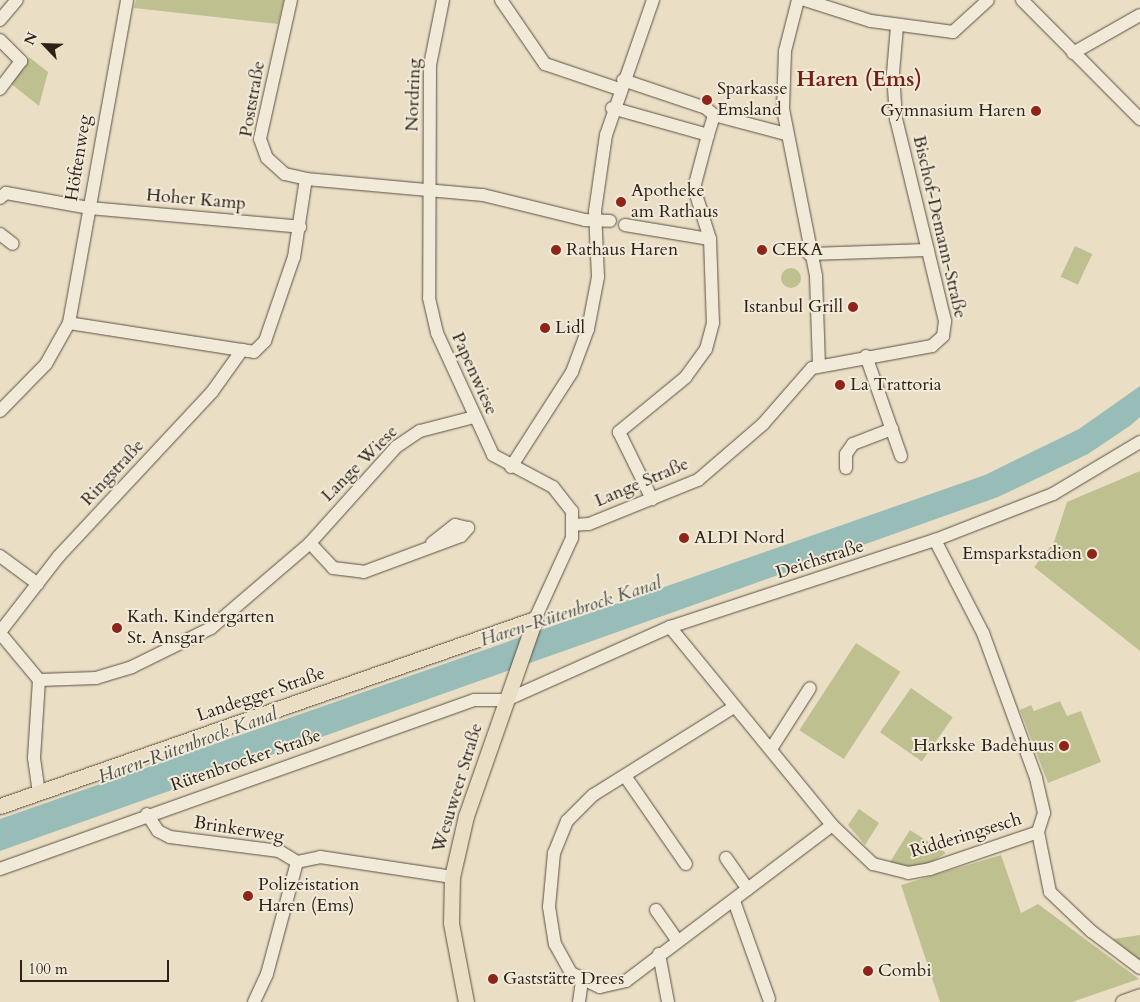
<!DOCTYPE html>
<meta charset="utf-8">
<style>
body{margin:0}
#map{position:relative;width:1140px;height:1002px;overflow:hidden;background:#eadfc5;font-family:Cardo,serif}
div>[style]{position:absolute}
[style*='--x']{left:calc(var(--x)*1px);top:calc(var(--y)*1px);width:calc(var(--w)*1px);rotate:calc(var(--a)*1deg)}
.green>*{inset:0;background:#bfc090;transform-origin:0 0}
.round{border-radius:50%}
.water>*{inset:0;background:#98bcb7}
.roads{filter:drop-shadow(0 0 1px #5d5042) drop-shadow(0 0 1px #5d5042)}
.minor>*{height:12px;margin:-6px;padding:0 6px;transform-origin:6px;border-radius:6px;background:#f1ead9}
.major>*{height:15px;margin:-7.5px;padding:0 7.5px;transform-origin:7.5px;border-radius:7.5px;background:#eadfc5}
.dots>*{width:14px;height:14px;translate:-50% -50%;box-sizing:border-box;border:2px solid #f1ead9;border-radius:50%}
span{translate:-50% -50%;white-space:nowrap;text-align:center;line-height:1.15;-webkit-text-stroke:4px #f1ead9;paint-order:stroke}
.poi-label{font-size:18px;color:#2e2117}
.left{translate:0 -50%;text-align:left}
.right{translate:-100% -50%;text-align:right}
.street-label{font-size:18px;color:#2e2117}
.water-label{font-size:19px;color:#4e5047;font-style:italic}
.district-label{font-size:22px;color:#7a1f14;font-weight:700}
.north{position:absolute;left:20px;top:20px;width:50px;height:50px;-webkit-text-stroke:4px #f1ead9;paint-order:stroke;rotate:294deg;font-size:14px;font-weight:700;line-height:20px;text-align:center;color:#2e2117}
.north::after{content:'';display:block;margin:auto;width:18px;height:22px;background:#2e2117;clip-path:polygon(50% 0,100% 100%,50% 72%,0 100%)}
.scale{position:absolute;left:20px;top:960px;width:149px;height:22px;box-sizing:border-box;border:2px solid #2e2117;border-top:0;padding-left:6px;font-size:15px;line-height:18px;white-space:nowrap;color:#2e2117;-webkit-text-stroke:4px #f1ead9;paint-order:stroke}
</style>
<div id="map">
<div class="green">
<div style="clip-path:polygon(136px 0,284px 0,278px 24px,134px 8px)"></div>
<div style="clip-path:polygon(29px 57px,48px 72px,39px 106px,10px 83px)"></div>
<div style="left:1075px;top:246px;width:19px;height:34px;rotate:25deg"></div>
<div class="round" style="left:781px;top:268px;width:20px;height:20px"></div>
<div style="clip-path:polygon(1140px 471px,1140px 651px,1034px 567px,1054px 542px,1067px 502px)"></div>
<div style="left:856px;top:643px;width:53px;height:104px;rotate:33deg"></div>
<div style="left:911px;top:688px;width:51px;height:54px;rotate:35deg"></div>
<div style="clip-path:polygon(1060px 701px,1067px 716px,1081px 711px,1101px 762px,1048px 783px,1020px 710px,1031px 705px,1034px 711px)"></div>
<div style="clip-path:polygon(859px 809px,879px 823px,865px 845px,848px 825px)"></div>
<div style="clip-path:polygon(910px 830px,946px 853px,927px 865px,907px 868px,890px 862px)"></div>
<div style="clip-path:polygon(1001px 855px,1021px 913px,1038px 904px,1139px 979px,1072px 1002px,940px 1002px,901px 885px)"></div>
<div style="clip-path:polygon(1140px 935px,1140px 961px,1113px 939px)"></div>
</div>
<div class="water">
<div style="clip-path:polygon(1140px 386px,1140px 417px,1131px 425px,1088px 454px,998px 497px,0 851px,0 819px,985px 475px,1079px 429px)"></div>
</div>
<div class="roads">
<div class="minor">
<div style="--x:291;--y:0;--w:142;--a:102.6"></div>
<div style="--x:260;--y:139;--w:20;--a:70"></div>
<div style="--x:267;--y:158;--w:24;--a:42"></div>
<div style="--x:285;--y:174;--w:22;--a:13"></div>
<div style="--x:306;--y:179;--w:178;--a:5.2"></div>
<div style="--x:483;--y:195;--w:105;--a:13.8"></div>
<div style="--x:585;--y:220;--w:25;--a:2"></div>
<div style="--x:443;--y:0;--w:66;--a:101.3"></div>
<div style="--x:430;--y:65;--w:233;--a:90.2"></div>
<div style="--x:429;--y:298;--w:36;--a:77"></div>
<div style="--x:437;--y:333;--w:134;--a:65.3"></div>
<div style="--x:493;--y:455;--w:68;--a:28.1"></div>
<div style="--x:553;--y:487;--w:31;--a:52"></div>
<div style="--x:572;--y:511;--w:27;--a:90"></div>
<div style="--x:572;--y:538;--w:89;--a:114.6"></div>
<div style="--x:501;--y:0;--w:78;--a:55.5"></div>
<div style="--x:545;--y:64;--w:78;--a:18.7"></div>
<div style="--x:798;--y:0;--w:53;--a:104.3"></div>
<div style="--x:785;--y:51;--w:58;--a:92"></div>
<div style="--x:783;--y:109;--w:170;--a:78.8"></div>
<div style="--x:816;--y:276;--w:89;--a:88.1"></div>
<div style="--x:805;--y:0;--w:69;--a:17.7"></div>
<div style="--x:871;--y:21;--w:83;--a:7.6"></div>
<div style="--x:953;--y:32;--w:47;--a:-42.4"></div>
<div style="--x:1022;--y:0;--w:168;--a:45.2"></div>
<div style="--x:0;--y:20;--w:26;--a:-50"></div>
<div style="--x:0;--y:40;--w:30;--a:45"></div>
<div style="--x:21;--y:61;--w:35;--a:127"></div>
<div style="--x:1073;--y:53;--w:77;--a:-29.6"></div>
<div style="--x:623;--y:80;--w:88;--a:18.6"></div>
<div style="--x:706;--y:108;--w:11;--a:41"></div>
<div style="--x:714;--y:115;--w:74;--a:14.8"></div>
<div style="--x:612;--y:108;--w:100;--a:15.7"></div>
<div style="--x:708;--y:135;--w:21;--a:-73"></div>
<div style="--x:708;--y:135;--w:55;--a:104.8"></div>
<div style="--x:694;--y:188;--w:53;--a:72.6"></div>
<div style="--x:0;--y:198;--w:8;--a:-40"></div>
<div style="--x:6;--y:193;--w:84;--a:10.2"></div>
<div style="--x:89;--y:208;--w:212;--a:5.1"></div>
<div style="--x:625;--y:225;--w:86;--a:9.4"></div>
<div style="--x:710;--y:239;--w:84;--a:88"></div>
<div style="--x:713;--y:323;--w:27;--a:105"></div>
<div style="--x:706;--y:349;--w:34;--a:126"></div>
<div style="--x:686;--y:377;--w:87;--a:140.6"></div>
<div style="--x:619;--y:432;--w:75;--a:63.8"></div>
<div style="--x:0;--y:234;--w:16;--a:38"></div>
<div style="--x:809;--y:254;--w:119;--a:-1.9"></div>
<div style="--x:69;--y:323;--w:328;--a:-79.8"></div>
<div style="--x:866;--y:356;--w:106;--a:70.7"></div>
<div style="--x:0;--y:411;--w:66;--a:-45.6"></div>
<div style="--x:46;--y:364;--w:47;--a:-60.7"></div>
<div style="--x:69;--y:323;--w:175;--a:8.9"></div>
<div style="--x:511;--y:467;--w:113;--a:-57.3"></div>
<div style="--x:572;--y:372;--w:46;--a:-69.6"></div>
<div style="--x:588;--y:329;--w:53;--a:-79.1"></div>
<div style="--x:598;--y:277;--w:66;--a:-92.6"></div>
<div style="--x:595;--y:211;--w:77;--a:-81.8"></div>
<div style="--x:606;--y:135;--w:143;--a:-70.8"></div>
<div style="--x:846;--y:468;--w:14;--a:-90"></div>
<div style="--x:846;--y:454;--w:12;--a:-55"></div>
<div style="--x:853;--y:444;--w:42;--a:-21"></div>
<div style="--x:573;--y:525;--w:16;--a:-4"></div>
<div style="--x:589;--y:524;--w:118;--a:-22"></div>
<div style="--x:698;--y:480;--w:86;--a:-40.7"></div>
<div style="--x:763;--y:424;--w:74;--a:-48.8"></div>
<div style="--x:812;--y:368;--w:122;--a:-10.4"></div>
<div style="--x:932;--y:346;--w:15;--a:-42"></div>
<div style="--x:943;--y:336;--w:15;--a:-82"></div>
<div style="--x:945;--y:321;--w:208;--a:-103.6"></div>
<div style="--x:896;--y:119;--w:46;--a:-93.7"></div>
<div style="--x:893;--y:73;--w:47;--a:-85.1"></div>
<div style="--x:935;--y:540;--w:105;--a:62.7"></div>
<div style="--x:983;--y:633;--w:154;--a:69.9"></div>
<div style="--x:1036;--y:778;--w:36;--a:77"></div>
<div style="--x:1044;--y:813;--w:20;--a:108"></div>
<div style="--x:1038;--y:832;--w:61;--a:78.7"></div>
<div style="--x:1050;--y:892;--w:57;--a:43.6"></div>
<div style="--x:1091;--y:931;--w:61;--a:37.1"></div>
<div style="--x:310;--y:543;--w:34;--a:47"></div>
<div style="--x:333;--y:568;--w:31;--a:7"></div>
<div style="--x:364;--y:572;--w:103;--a:-20.4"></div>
<div style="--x:461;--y:536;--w:11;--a:-49"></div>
<div style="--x:468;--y:528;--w:13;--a:-167"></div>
<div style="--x:455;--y:525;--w:29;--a:142"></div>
<div style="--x:0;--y:556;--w:47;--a:36.4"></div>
<div style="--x:670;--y:627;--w:256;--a:50.7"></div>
<div style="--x:832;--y:825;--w:57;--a:43.6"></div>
<div style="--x:873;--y:864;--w:36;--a:14"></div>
<div style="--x:908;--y:873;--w:22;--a:-10"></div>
<div style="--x:930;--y:869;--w:114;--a:-18.9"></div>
<div style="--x:0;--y:632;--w:96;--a:-52.2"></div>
<div style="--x:59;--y:556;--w:224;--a:-47"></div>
<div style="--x:212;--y:392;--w:52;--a:-54.5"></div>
<div style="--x:242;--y:350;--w:12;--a:9"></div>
<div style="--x:254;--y:352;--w:16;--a:-45"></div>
<div style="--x:265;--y:341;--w:89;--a:-71"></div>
<div style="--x:294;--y:257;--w:79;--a:-81.3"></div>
<div style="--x:0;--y:633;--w:61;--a:50.3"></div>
<div style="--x:39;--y:680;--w:78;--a:93.7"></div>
<div style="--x:34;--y:758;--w:34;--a:82"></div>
<div style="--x:39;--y:680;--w:57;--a:-2"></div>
<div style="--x:96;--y:678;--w:38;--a:-17"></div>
<div style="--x:132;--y:667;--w:88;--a:-26.3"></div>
<div style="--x:211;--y:628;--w:130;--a:-40.6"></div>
<div style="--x:310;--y:543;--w:129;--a:-48.1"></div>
<div style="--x:396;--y:447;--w:29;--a:-34"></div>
<div style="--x:420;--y:431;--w:56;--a:-14.5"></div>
<div style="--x:734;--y:707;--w:166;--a:148"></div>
<div style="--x:593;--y:795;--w:37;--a:135"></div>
<div style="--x:567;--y:821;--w:35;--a:112"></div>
<div style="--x:554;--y:853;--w:54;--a:95.3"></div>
<div style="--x:549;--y:907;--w:37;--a:81"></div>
<div style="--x:555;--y:944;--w:33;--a:61"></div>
<div style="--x:571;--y:973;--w:32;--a:26"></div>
<div style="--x:600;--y:987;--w:27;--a:-13"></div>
<div style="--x:626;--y:981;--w:258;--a:-37.1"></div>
<div style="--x:771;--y:749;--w:72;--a:-57.4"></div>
<div style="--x:625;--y:776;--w:107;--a:55.3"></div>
<div style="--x:147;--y:814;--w:20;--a:57"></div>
<div style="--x:158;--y:831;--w:13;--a:27"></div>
<div style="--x:170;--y:837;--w:110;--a:7.3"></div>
<div style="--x:279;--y:851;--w:21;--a:31"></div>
<div style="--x:297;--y:862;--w:24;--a:-12"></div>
<div style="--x:320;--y:857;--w:134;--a:8.6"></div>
<div style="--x:726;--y:858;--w:38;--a:55"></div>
<div style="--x:0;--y:869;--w:503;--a:-19.62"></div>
<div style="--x:474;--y:700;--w:32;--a:0"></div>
<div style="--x:506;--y:700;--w:180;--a:-24"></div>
<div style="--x:670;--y:627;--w:279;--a:-18.2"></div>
<div style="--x:935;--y:540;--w:127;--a:-21.3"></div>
<div style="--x:1053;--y:494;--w:101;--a:-30.9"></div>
<div style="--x:734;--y:901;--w:104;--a:70.3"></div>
<div style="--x:656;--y:910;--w:37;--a:55"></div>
<div style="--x:659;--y:954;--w:49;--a:79.4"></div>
<div style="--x:254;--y:1002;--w:31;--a:-65"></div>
<div style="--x:267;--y:974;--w:116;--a:-75"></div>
<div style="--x:579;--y:1002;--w:22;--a:-82"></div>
</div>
<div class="major">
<div style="--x:0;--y:806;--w:567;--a:-19.27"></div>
<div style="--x:466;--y:1002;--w:80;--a:-100.8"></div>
<div style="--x:451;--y:923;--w:46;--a:-88.8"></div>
<div style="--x:452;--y:877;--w:63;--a:-77.1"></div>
<div style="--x:466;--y:816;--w:209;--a:-70.7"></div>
<div style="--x:1123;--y:1002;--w:18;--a:-19"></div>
</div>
</div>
<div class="dots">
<div style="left:707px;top:100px;background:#8f2418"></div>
<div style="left:1036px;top:111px;background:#8f2418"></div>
<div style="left:621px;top:202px;background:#8f2418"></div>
<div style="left:556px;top:250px;background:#8f2418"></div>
<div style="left:762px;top:250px;background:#8f2418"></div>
<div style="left:853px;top:307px;background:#8f2418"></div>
<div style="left:545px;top:328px;background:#8f2418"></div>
<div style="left:840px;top:385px;background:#8f2418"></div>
<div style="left:684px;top:538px;background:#8f2418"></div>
<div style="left:1092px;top:554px;background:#8f2418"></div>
<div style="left:117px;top:628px;background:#8f2418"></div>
<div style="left:1064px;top:746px;background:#8f2418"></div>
<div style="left:248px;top:896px;background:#8f2418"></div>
<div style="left:868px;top:971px;background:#8f2418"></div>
<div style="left:493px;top:979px;background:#8f2418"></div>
</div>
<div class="poi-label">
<span class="left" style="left:717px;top:100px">Sparkasse<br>Emsland</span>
<span class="right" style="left:1026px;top:111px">Gymnasium Haren</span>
<span class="left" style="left:631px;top:202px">Apotheke<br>am Rathaus</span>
<span class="left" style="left:566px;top:250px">Rathaus Haren</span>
<span class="left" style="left:772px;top:250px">CEKA</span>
<span class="right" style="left:843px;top:307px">Istanbul Grill</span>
<span class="left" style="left:555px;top:328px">Lidl</span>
<span class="left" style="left:850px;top:385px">La Trattoria</span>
<span class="left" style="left:694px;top:538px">ALDI Nord</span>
<span class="right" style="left:1082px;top:554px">Emsparkstadion</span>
<span class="left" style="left:127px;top:628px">Kath. Kindergarten<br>St. Ansgar</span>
<span class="right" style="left:1054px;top:746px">Harkske Badehuus</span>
<span class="left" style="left:258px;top:896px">Polizeistation<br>Haren (Ems)</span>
<span class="left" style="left:878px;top:971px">Combi</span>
<span class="left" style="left:503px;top:979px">Gaststätte Drees</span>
</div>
<div class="street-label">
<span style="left:414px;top:95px;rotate:-88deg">Nordring</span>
<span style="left:253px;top:99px;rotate:-80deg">Poststraße</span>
<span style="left:79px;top:158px;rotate:-81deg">Höftenweg</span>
<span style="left:196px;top:200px;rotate:5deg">Hoher Kamp</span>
<span style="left:939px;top:227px;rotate:77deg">Bischof-Demann-Straße</span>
<span style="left:474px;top:374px;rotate:66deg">Papenwiese</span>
<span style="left:360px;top:464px;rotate:-45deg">Lange Wiese</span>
<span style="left:113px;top:473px;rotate:-47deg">Ringstraße</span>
<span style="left:642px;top:483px;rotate:-23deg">Lange Straße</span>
<span style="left:820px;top:560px;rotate:-18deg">Deichstraße</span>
<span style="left:261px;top:695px;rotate:-19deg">Landegger Straße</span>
<span style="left:246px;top:761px;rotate:-19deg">Rütenbrocker Straße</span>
<span style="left:458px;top:788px;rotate:-73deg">Wesuweer Straße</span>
<span style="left:239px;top:830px;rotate:9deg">Brinkerweg</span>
<span style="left:966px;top:836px;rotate:-17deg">Ridderingsesch</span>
</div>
<div class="water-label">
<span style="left:571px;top:612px;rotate:-18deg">Haren-Rütenbrock Kanal</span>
<span style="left:188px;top:746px;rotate:-20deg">Haren-Rütenbrock Kanal</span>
</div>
<div class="district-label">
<span style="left:859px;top:80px">Haren (Ems)</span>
</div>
<div class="north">N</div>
<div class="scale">100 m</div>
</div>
